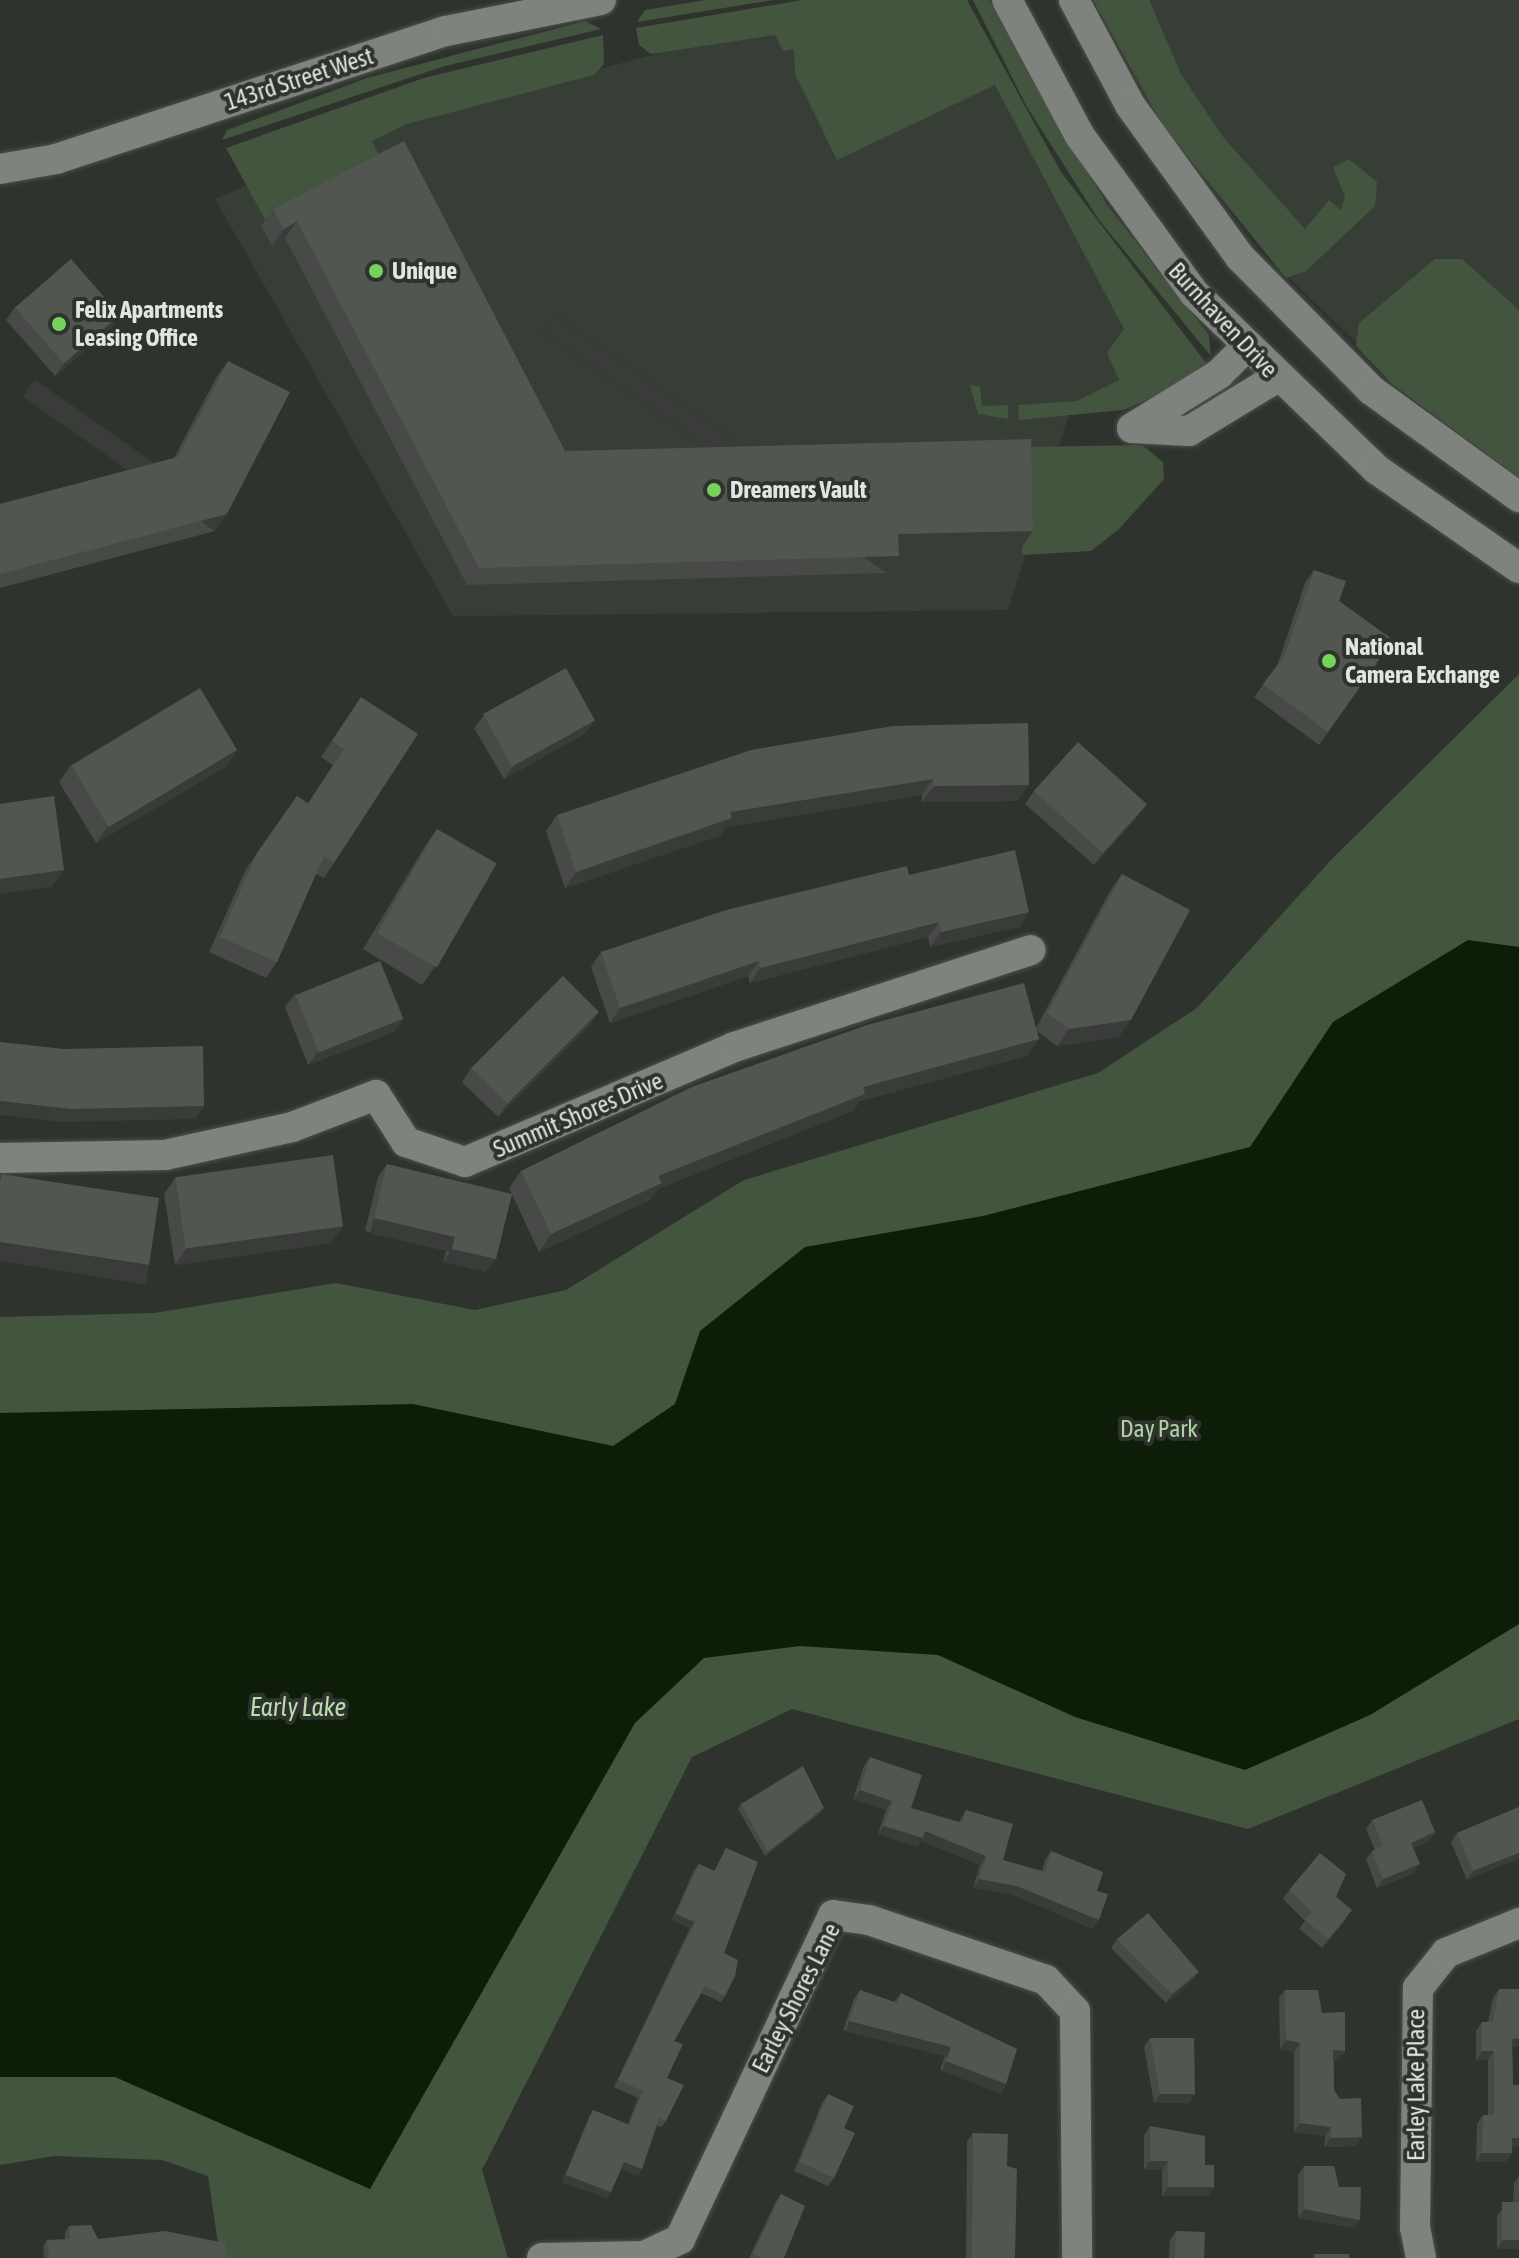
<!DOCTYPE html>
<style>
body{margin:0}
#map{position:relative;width:1519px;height:2258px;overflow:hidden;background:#2f332e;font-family:"Asap Condensed",sans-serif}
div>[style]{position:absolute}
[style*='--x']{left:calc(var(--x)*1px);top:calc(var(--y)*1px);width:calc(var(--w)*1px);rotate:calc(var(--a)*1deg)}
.built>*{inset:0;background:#373e36}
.green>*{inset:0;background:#43553e}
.water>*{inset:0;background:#0d1d08}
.roads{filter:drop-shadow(0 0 2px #4c4f4b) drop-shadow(0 0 2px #4c4f4b)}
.minor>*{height:30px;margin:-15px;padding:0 15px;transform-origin:15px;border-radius:15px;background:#7f837e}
.wall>*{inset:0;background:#474a46}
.shaded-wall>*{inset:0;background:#393c39;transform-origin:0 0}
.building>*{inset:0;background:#525651;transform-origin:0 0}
.dots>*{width:22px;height:22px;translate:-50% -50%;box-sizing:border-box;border:4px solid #2f332e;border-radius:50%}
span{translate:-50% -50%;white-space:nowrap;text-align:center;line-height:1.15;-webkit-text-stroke:8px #2f332e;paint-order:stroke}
.street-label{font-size:24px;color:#e2e5e2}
.poi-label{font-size:24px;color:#e2e5e2;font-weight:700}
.left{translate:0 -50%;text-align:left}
.park-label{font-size:24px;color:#afd3a4}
.water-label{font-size:26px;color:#b9deae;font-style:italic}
</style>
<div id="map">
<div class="built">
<div style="clip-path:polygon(863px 0,954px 0,1150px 370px,1072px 405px,1008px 610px,453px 616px,215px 199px,400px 121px)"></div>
<div style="clip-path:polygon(1096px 0,1519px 0,1519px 473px,1367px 353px,1276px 265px)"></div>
</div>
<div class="green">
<div style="clip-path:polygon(705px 0,774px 0,637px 22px,645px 10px)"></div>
<div style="clip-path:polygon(803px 0,967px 0,1061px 172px,1206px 363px,1166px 392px,1123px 410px,1019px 420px,1018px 405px,1077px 401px,1119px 380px,1107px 353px,1124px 329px,995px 85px,837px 160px,795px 74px,794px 49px,783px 51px,775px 35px,651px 54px,639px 45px,636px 28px)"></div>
<div style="clip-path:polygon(973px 0,989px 0,1107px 205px,1209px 335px,1211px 356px,1099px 220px,1027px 107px)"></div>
<div style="clip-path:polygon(1093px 0,1149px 0,1181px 74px,1223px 137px,1305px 229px,1329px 200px,1341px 210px,1345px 197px,1333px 167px,1349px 159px,1377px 182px,1375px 206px,1306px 271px,1286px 278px,1163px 126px)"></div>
<div style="clip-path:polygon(585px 21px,601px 29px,445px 66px,222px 140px,227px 130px,367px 78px)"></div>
<div style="clip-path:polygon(603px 35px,604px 64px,594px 75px,407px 124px,372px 141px,383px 163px,267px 223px,226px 148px,424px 78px)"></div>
<div style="clip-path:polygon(1435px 259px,1462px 259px,1519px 310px,1519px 478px,1391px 383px,1356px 346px,1359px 323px)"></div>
<div style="clip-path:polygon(970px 385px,980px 387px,982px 406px,1008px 405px,1008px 419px,978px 414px)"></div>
<div style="clip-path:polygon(1142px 445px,1163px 462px,1164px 479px,1119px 529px,1091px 551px,1022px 555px,1021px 447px)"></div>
<div style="clip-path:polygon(1519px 674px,1519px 1719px,1248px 1829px,792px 1709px,692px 1757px,482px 2170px,508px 2258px,220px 2258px,208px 2176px,162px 2160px,54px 2156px,0 2165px,0 1317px,154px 1313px,336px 1283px,475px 1310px,566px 1290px,744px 1180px,1098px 1073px,1197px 1008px,1331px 860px)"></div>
</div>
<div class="water">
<div style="clip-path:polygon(1468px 940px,1519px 947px,1519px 1624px,1370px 1715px,1245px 1770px,1075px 1717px,938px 1655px,800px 1646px,704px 1658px,635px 1723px,370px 2189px,115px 2077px,0 2077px,0 1413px,413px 1404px,613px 1446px,675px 1404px,700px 1331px,805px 1247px,983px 1216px,1250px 1147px,1333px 1022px)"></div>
</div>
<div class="roads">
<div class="minor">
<div style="--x:1007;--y:0;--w:154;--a:61.8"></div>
<div style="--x:1080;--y:136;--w:194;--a:54"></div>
<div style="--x:1194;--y:293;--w:253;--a:44"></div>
<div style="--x:1376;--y:469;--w:174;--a:34.7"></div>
<div style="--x:1074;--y:0;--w:119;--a:61.9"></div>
<div style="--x:1130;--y:105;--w:188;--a:54.1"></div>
<div style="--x:1240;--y:257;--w:187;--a:45.4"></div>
<div style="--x:1371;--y:390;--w:183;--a:35.9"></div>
<div style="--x:0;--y:169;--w:57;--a:-10.1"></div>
<div style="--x:56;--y:159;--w:410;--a:-18.2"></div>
<div style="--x:446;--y:31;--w:158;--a:-11.3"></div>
<div style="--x:1132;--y:428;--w:57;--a:3"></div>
<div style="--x:1189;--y:431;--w:102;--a:-31.3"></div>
<div style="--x:1132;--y:428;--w:102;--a:-31.8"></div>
<div style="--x:1219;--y:374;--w:35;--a:-45"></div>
<div style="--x:0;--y:1158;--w:165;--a:-1"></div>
<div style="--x:165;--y:1155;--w:130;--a:-12.4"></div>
<div style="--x:292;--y:1127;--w:90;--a:-20.9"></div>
<div style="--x:376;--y:1095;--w:56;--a:57.4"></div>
<div style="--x:406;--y:1142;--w:62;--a:18.7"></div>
<div style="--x:465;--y:1162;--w:293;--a:-23.1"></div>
<div style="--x:734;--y:1047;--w:312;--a:-18.1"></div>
<div style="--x:542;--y:2258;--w:102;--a:-1.1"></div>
<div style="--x:644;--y:2256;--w:40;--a:-25"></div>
<div style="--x:680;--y:2239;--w:358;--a:-64.7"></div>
<div style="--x:833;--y:1915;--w:36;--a:8"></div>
<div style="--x:869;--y:1920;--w:187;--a:18.7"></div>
<div style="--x:1046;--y:1980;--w:42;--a:46.9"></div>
<div style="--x:1075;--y:2011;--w:247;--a:89.5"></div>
<div style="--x:1421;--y:2258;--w:31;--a:-101"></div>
<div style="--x:1415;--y:2228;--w:240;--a:-89.3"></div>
<div style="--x:1418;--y:1988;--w:45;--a:-51.3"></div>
<div style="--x:1446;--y:1953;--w:79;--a:-22.3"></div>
</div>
</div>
<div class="wall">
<div style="clip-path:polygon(404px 141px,565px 451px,1021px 548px,899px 551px,899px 556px,887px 573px,467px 585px,285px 238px,272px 246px,261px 226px,273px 209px)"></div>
<div style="clip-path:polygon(15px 307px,120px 315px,111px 328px,55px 376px,6px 320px)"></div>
<div style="clip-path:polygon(228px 361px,215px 531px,0 588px,0 504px,174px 458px,216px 378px)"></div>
<div style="clip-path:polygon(1314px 570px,1339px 601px,1393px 640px,1319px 745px,1254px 697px,1277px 666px,1305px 583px)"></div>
<div style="clip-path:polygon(361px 697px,334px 863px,324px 878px,316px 874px,277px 962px,266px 978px,209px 952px,246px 869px,297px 796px,308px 803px,333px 765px,321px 757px)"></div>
<div style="clip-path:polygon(484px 715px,586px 733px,504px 779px,474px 728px)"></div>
<div style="clip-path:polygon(1028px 723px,1029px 785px,1017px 801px,922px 802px,922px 795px,726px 827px,721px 835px,565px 888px,546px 831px,557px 815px)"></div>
<div style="clip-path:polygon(237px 750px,225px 767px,96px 843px,59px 782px,71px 765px)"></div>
<div style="clip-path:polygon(1034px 791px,1137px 817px,1094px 865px,1025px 804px)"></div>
<div style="clip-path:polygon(437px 829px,434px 968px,422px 985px,363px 949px,425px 846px)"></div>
<div style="clip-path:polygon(1122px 874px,1119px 1037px,1057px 1046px,1037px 1031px,1039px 1039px,1027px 1056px,860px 1101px,853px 1111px,658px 1189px,650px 1200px,539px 1252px,509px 1188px,521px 1171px,1036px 1028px,1110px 891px)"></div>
<div style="clip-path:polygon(909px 875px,1029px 912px,1019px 927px,930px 947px,928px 937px,750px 983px,748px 976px,610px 1023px,591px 967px,601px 952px)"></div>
<div style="clip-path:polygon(295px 994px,403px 1019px,394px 1032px,308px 1065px,285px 1007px)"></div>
<div style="clip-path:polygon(590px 1025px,498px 1117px,462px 1082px,471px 1068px)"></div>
<div style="clip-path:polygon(387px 1164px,486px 1272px,443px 1262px,446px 1250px,365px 1231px,378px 1177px)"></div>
<div style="clip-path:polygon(176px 1177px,343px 1226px,331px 1243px,175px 1265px,164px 1194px)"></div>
<div style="clip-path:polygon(870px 1757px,911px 1808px,959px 1822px,966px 1810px,1003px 1860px,1042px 1871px,1045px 1860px,1051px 1851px,1097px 1891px,1093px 1929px,1011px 1894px,973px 1888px,980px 1865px,921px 1841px,917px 1847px,878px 1834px,886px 1810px,853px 1799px,864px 1766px)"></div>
<div style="clip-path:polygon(741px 1804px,821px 1813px,765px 1856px,738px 1809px)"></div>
<div style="clip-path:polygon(1519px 1807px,1467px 1880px,1451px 1842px,1457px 1833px)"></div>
<div style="clip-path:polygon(1372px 1820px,1435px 1832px,1429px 1841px,1413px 1848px,1414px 1873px,1377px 1888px,1366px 1859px,1372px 1851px,1375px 1850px,1366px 1829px)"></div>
<div style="clip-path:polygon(726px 1848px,724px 1953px,725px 1996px,721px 2002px,701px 1993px,674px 2041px,667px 2078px,666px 2121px,661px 2127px,657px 2125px,642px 2169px,638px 2176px,621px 2169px,611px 2192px,607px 2198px,562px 2182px,589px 2117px,593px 2110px,628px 2124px,638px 2098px,614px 2087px,690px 1928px,672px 1920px,694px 1870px,699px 1864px,714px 1871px)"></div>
<div style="clip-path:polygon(1289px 1890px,1336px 1897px,1346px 1919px,1322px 1948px,1299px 1929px,1305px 1921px,1283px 1899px)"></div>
<div style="clip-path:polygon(1117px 1939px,1193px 1980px,1166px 2003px,1111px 1948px)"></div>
<div style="clip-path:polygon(1499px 1989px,1519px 1989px,1519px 2046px,1512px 2047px,1513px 2085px,1519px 2147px,1512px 2147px,1512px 2153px,1505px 2162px,1476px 2162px,1477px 2124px,1483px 2115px,1488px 2115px,1488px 2060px,1476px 2060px,1476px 2031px,1482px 2022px,1488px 2022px,1493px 1998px)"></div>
<div style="clip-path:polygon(860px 1990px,894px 2002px,901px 1993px,1006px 2084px,1000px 2093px,940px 2070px,945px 2056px,843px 2030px,854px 1999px)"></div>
<div style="clip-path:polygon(1285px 1990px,1322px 2013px,1338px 2060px,1334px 2059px,1334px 2090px,1362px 2137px,1356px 2146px,1324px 2147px,1325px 2136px,1294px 2132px,1294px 2052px,1280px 2049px,1279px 1998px)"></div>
<div style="clip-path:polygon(1150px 2038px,1195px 2094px,1189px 2103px,1154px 2103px,1144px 2047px)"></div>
<div style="clip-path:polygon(828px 2094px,844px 2128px,834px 2178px,828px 2186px,794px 2171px,822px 2103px)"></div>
<div style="clip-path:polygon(1150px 2126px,1205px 2165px,1214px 2187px,1208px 2196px,1162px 2196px,1162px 2170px,1144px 2170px,1144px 2135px)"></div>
<div style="clip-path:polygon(973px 2133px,1007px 2166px,1014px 2258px,966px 2258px,967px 2142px)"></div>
<div style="clip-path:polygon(1304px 2166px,1339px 2187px,1360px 2220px,1354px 2228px,1298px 2218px,1298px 2175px)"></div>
<div style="clip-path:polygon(1519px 2176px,1519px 2249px,1497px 2249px,1497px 2216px,1503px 2207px,1513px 2204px,1514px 2183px)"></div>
<div style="clip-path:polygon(781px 2194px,784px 2258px,749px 2258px,775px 2203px)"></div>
<div style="clip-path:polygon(69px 2226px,98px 2239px,226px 2258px,44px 2258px,43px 2247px,47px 2240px,65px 2240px,65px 2232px)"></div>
<div style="clip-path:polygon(1176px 2231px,1204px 2258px,1169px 2258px,1170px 2240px)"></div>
</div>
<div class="shaded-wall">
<div style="clip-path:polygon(297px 221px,285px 238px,272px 246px,284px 229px)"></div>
<div style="clip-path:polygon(120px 315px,111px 328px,55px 376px,64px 363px)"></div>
<div style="left:227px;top:514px;width:21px;height:235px;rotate:125deg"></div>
<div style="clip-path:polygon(1033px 531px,1021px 548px,886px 551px,898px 534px)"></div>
<div style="left:899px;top:556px;width:21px;height:420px;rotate:125deg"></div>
<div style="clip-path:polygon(595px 720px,586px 733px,504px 779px,513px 766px)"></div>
<div style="clip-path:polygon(237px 750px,225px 767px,96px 843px,108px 826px)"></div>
<div style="clip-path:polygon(933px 779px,922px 795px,726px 827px,721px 835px,565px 888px,576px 872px,730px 812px)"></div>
<div style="clip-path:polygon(1029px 785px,1017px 801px,922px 802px,934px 786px)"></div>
<div style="clip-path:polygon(1147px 804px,1137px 817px,1094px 865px,1103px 852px)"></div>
<div style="clip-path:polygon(64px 870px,52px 887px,0 894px,0 879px)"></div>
<div style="clip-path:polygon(1029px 912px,1019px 927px,930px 947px,941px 932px)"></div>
<div style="clip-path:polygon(939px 922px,928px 937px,750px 983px,760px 968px)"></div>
<div style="clip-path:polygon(759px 961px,748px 976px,610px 1023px,620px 1008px)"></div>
<div style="clip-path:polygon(599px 1012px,590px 1025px,498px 1117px,507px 1104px)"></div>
<div style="clip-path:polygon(403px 1019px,394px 1032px,308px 1065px,318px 1052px)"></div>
<div style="clip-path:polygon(1131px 1020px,1119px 1037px,1057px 1046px,1069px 1029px)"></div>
<div style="clip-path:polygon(1039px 1039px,1027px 1056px,860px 1101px,853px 1111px,658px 1189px,650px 1200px,539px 1252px,551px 1234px,658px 1176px,863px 1087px)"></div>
<div style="clip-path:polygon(0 1101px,204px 1106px,195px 1119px,62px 1122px,0 1115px)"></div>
<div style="left:374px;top:1218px;width:83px;height:16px;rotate:13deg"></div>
<div style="clip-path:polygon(343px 1226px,331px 1243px,175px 1265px,187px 1248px)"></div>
<div style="left:0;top:1242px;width:151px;height:19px;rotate:9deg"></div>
<div style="clip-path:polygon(452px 1249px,496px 1259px,486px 1272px,443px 1262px)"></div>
<div style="clip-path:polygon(860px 1790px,892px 1801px,886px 1810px,853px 1799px)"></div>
<div style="clip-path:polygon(824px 1808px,821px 1813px,765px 1856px,768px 1852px)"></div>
<div style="clip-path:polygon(884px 1826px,925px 1831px,986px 1856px,980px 1865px,921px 1841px,917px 1847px,878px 1834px)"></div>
<div style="clip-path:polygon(1435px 1832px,1429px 1841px,1405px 1851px,1411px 1843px)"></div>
<div style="clip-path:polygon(1519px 1853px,1519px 1859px,1467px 1880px,1473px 1871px)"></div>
<div style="clip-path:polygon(1420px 1864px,1414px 1873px,1377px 1888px,1383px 1879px)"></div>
<div style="clip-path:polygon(979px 1879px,1017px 1886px,1099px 1920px,1093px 1929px,1011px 1894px,973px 1888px)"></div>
<div style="clip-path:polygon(676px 1914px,695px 1922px,690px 1928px,672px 1920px)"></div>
<div style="clip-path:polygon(1199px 1972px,1193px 1980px,1166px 2003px,1172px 1994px)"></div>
<div style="left:849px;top:2021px;width:105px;height:11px;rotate:14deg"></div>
<div style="clip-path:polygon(1519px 2038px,1519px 2046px,1506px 2047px,1512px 2039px)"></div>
<div style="clip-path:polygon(1286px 2040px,1300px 2043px,1294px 2052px,1280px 2049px)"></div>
<div style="clip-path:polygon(1333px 2050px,1345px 2051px,1338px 2060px,1327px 2059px)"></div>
<div style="clip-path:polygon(1482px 2051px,1494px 2051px,1488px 2060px,1476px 2060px)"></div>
<div style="left:946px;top:2061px;width:64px;height:11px;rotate:21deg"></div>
<div style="clip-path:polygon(1160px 2094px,1195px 2094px,1189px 2103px,1154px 2103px)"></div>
<div style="clip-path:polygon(1300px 2123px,1331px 2127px,1325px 2136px,1294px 2132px)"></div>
<div style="clip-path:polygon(1362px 2137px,1356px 2146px,1324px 2147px,1331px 2138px)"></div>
<div style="clip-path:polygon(1512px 2138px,1519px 2138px,1519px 2147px,1505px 2147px)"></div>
<div style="clip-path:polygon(1482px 2153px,1512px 2153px,1505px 2162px,1476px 2162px)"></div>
<div style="clip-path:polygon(1150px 2161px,1168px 2161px,1162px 2170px,1144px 2170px)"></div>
<div style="clip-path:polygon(624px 2162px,642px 2169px,638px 2176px,619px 2168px)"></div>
<div style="clip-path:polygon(566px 2175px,611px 2192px,607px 2198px,562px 2182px)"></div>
<div style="clip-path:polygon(1168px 2187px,1214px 2187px,1208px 2196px,1162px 2196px)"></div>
<div style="clip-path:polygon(1304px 2209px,1360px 2220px,1354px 2228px,1298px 2218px)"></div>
<div style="clip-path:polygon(1503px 2240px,1519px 2240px,1519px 2249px,1497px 2249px)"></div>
</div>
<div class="building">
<div style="clip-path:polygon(404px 141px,565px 451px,1031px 439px,1033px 531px,898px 534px,899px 556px,479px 568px,297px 221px,284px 229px,273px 209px)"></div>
<div style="left:71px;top:259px;width:74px;height:74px;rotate:49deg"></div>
<div style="clip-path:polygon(228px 361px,290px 392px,227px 514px,0 574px,0 504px,178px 457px)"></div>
<div style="clip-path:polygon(1314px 570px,1346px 581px,1339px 601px,1393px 640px,1328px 732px,1263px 684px,1285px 655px)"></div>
<div style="left:566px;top:668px;width:60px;height:95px;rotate:61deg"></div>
<div style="left:200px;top:688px;width:72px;height:150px;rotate:59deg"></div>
<div style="clip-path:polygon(361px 697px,418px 734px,334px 863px,324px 856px,277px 962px,220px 937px,257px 853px,297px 796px,308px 804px,344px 749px,332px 741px)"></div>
<div style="clip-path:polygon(1028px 723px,1029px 785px,934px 786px,933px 779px,730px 812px,732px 818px,576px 872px,557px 815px,751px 750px,893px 726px)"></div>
<div style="left:1078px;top:742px;width:93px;height:66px;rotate:42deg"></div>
<div style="clip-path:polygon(54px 796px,64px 870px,0 879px,0 804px)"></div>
<div style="left:437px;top:829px;width:69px;height:120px;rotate:30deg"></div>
<div style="clip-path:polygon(1015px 850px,1029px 912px,941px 932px,939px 922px,760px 968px,759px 961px,620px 1008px,601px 952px,726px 910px,907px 866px,909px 875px)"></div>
<div style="clip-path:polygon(1122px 874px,1190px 910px,1131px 1020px,1069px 1029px,1047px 1013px)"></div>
<div style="left:380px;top:961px;width:62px;height:91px;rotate:68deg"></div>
<div style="left:563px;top:976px;width:51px;height:130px;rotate:45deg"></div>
<div style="clip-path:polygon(1024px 983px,1039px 1039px,863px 1087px,865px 1094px,658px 1176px,662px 1183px,551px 1234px,521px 1171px,692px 1087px,867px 1025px)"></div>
<div style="clip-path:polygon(0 1042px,64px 1049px,203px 1046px,204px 1106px,71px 1109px,0 1101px)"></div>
<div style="left:333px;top:1155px;width:72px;height:159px;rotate:82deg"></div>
<div style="clip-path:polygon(387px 1164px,512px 1194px,496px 1259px,452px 1249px,455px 1237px,374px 1218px)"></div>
<div style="clip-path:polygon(1px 1174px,159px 1198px,149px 1265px,0 1242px,0 1181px)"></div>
<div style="clip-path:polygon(870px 1757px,922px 1775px,911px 1808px,962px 1823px,966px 1810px,1013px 1824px,1003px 1860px,1045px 1872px,1051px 1851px,1103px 1872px,1097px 1891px,1108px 1894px,1099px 1920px,1017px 1886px,979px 1879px,986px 1856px,925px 1831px,923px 1838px,884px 1826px,892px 1801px,860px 1790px)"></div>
<div style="clip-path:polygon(803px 1766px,824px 1808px,768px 1852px,741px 1804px)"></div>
<div style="clip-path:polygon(1422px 1800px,1435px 1832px,1411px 1843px,1420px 1864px,1383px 1879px,1372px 1851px,1383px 1846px,1372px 1820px)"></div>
<div style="clip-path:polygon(1519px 1807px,1519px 1853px,1473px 1871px,1457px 1833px)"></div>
<div style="clip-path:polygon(726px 1848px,758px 1862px,724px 1953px,738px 1960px,735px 1976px,725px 1996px,705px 1986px,674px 2041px,683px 2044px,667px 2078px,684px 2085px,666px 2121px,659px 2118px,642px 2169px,624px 2162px,611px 2192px,566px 2175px,593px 2110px,629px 2125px,643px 2091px,618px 2080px,695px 1922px,676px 1914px,699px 1864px,715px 1871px)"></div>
<div style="clip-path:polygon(1320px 1853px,1346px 1874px,1336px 1897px,1352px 1910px,1328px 1939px,1305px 1920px,1312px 1912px,1289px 1890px)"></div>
<div style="clip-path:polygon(1148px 1913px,1199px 1972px,1172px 1994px,1117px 1939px)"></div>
<div style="clip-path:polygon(1499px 1989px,1519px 1989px,1519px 2038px,1512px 2039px,1513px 2085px,1519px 2085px,1519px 2138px,1512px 2138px,1512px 2153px,1482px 2153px,1483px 2115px,1494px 2115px,1494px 2051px,1482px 2051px,1482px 2022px,1493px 2022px)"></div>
<div style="clip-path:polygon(860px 1990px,897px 2003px,901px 1993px,1017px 2049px,1006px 2084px,946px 2061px,951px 2047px,849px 2021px)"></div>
<div style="clip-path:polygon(1285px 1990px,1318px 1990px,1322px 2013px,1345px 2012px,1345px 2051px,1333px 2050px,1334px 2090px,1340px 2099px,1361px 2098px,1362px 2137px,1331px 2138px,1331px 2127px,1300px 2123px,1300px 2043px,1286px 2040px)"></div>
<div style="clip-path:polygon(1150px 2038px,1194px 2038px,1195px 2094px,1160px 2094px)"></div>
<div style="clip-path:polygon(828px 2094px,854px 2106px,844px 2128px,855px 2133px,834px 2178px,800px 2162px)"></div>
<div style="clip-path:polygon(1150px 2126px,1205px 2136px,1205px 2165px,1214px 2165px,1214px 2187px,1168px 2187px,1168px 2161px,1150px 2161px)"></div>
<div style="clip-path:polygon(973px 2133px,1008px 2134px,1007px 2166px,1017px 2169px,1015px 2256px,1014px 2258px,972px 2258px)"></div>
<div style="clip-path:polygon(1304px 2166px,1334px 2166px,1339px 2187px,1361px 2187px,1360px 2220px,1304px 2209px)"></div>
<div style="clip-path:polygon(781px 2194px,805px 2206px,784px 2258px,761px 2258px,753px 2254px)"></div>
<div style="left:1519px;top:2202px;width:38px;height:17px;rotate:90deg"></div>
<div style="clip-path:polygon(91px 2225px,98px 2239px,165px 2231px,225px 2243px,226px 2258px,49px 2258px,47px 2240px,70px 2239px,69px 2226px)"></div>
<div style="left:1176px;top:2231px;width:29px;height:27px;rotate:2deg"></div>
<div style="left:1314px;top:2254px;width:35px;height:4px"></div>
</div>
<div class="dots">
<div style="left:376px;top:271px;background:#76d25a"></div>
<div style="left:59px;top:324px;background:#76d25a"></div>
<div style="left:714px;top:490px;background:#76d25a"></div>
<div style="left:1329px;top:661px;background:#76d25a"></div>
</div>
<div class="street-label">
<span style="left:299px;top:79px;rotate:-18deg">143rd Street West</span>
<span style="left:1223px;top:320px;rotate:47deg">Burnhaven Drive</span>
<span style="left:578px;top:1115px;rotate:-23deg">Summit Shores Drive</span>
<span style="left:796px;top:1998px;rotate:-63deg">Earley Shores Lane</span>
<span style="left:1416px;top:2085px;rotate:-90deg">Earley Lake Place</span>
</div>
<div class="poi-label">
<span class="left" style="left:392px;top:271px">Unique</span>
<span class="left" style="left:75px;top:324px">Felix Apartments<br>Leasing Office</span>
<span class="left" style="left:730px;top:490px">Dreamers Vault</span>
<span class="left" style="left:1345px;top:661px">National<br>Camera Exchange</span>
</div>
<div class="park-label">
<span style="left:1159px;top:1429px">Day Park</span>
</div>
<div class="water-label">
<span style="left:298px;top:1708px">Early Lake</span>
</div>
</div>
